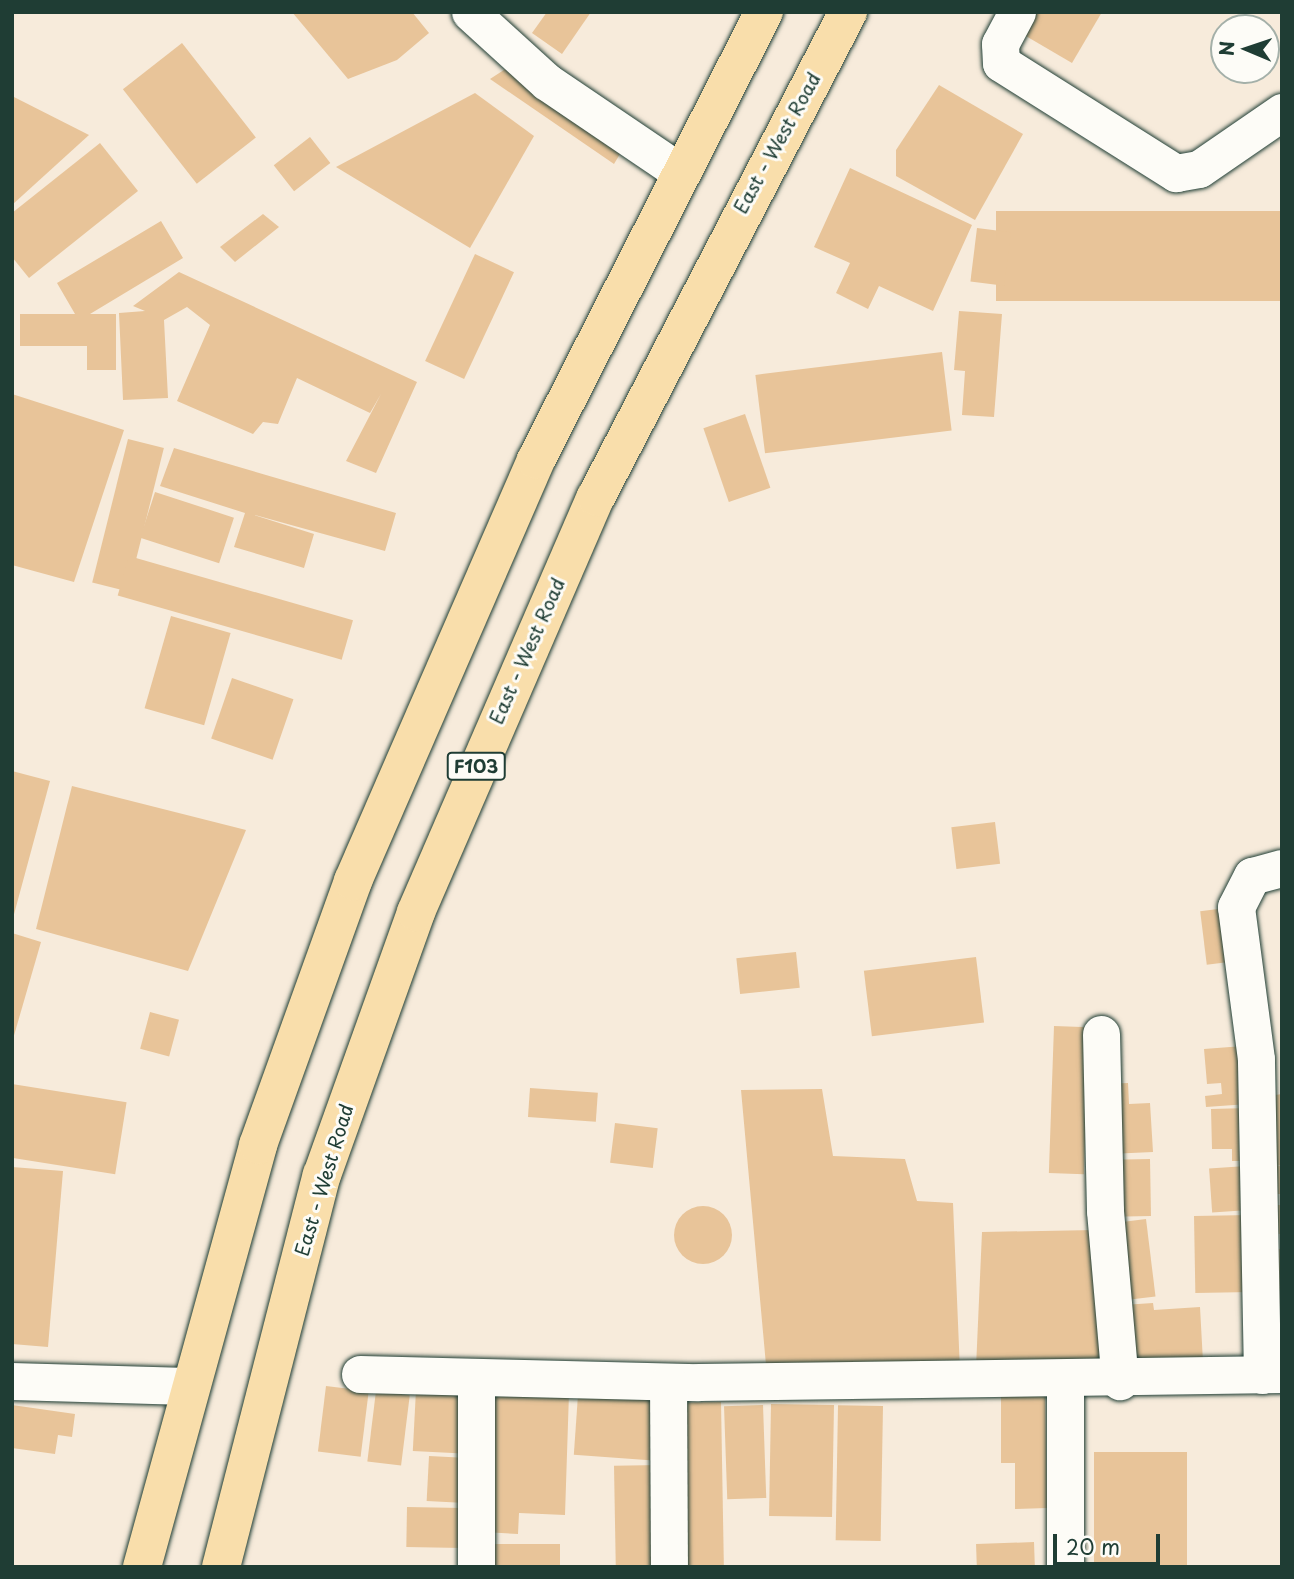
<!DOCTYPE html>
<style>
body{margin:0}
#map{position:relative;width:1294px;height:1579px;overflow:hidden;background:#f7ebdb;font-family:"Playpen Sans",sans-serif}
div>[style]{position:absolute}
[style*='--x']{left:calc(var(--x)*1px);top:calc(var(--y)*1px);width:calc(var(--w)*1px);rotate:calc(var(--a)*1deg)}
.building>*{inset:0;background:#e8c499;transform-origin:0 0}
.round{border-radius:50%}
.roads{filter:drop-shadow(0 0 2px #1f3d34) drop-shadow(0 0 2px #1f3d34)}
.minor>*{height:37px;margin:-18.5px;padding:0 18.5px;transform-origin:18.5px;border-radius:18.5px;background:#fdfcf7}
.major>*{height:38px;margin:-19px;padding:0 19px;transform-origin:19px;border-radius:19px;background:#f9deab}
span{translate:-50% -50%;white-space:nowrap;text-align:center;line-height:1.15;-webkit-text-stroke:6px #fdfcf7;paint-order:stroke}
.shield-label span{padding:2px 5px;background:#fdfcf7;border:2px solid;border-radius:5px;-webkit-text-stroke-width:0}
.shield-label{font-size:18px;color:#1f3d34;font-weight:700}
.street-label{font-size:19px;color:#1f3d34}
.frame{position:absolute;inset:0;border:14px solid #1f3d34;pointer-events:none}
.north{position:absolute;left:1210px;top:14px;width:70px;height:70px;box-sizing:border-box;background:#fdfcf7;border:2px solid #a4b0a9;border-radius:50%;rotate:272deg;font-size:19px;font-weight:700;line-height:28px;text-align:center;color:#1f3d34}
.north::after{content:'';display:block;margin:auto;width:24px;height:32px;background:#1f3d34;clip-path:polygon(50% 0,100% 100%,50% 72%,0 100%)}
.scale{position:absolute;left:1053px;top:1534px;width:107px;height:32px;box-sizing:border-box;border:4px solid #1f3d34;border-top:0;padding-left:9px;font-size:21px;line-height:24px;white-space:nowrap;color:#1f3d34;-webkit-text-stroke:5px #fdfcf7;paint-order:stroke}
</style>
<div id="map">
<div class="building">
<div style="clip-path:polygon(292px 12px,412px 12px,429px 33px,397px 60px,348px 79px)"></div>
<div style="clip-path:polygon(547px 12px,591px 12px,562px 54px,532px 33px)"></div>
<div style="clip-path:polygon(1022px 12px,1102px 12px,1072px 63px,1012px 28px)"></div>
<div style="left:182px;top:43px;width:120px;height:75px;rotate:52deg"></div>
<div style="clip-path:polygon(521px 59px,627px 142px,614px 164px,490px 79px)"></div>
<div style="clip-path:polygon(939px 85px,1023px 134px,975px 220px,896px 176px,896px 150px)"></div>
<div style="clip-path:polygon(475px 93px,534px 136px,470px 248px,336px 167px)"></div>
<div style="clip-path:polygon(12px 96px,89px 135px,12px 205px)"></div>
<div style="left:310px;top:137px;width:33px;height:46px;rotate:52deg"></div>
<div style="clip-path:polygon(100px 143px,138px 191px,29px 278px,12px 257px,12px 213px)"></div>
<div style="clip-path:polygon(850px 168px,972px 225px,933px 311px,879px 286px,868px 309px,836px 293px,850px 263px,814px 247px)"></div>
<div style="left:1282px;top:211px;width:90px;height:286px;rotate:90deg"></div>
<div style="clip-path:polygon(263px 214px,279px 227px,235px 262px,220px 247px)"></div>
<div style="clip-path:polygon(161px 221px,183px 258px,90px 314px,116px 314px,116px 370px,87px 370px,87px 346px,20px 346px,20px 314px,75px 314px,57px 283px)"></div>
<div style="left:977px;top:228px;width:34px;height:54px;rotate:7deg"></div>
<div style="left:475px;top:254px;width:43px;height:118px;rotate:25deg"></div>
<div style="clip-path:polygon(179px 272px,417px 382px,376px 473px,346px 461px,381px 394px,370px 413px,297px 378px,278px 424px,263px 422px,253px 434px,177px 401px,210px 325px,187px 307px,164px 320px,168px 398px,123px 400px,119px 313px,145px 311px,133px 306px)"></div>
<div style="clip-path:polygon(959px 311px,1002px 314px,994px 417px,962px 415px,965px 371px,954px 370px)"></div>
<div style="left:942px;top:352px;width:79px;height:188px;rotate:83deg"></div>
<div style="clip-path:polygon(12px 394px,124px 430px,74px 582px,12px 565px)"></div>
<div style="left:745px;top:414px;width:78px;height:44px;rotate:71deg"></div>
<div style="left:128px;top:439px;width:37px;height:148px;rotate:14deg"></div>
<div style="clip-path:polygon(174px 448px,396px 513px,385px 551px,251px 514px,314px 534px,304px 568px,234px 547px,245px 513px,160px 486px)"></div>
<div style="left:155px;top:492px;width:83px;height:48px;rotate:18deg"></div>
<div style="left:129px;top:556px;width:233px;height:41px;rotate:16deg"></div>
<div style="left:171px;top:616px;width:62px;height:96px;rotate:16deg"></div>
<div style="left:232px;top:678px;width:65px;height:64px;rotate:19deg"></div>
<div style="clip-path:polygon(12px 771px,50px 781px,13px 918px,12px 918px)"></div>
<div style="clip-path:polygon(72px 786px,246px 830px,188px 971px,36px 929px)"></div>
<div style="left:995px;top:822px;width:42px;height:44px;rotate:83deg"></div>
<div style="left:1226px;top:908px;width:54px;height:26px;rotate:83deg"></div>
<div style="clip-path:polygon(12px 933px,41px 942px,13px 1039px,12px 1039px)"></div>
<div style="left:796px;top:952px;width:36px;height:60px;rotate:84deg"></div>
<div style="left:976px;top:957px;width:66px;height:113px;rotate:83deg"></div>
<div style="left:150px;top:1012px;width:30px;height:38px;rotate:15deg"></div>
<div style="left:1054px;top:1026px;width:35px;height:147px;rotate:2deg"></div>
<div style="clip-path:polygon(1243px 1046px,1248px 1104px,1206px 1107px,1205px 1096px,1222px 1094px,1221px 1083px,1207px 1084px,1204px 1049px)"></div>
<div style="clip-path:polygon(1128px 1083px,1129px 1104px,1150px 1103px,1153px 1152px,1109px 1154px,1106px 1084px)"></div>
<div style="left:12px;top:1084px;width:116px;height:73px;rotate:9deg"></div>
<div style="left:530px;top:1088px;width:68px;height:29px;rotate:4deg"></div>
<div style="clip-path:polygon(822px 1089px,833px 1156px,905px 1159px,917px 1201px,953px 1203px,960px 1371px,766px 1365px,741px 1090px)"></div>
<div style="clip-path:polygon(1282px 1094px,1282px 1165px,1276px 1166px,1268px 1096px)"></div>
<div style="clip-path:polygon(1248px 1108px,1249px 1161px,1232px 1161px,1232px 1149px,1212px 1149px,1211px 1109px)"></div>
<div style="left:615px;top:1123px;width:43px;height:40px;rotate:7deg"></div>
<div style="left:1150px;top:1159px;width:57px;height:38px;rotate:89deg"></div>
<div style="left:1246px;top:1166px;width:44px;height:37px;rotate:86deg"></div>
<div style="clip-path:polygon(1276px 1166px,1282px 1166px,1282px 1194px,1275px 1194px)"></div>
<div style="clip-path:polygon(12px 1167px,63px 1171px,48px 1347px,12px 1344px)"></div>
<div style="left:1275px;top:1205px;width:7px;height:29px"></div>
<div class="round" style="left:674px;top:1206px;width:58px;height:58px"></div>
<div style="left:1250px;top:1215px;width:77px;height:56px;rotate:89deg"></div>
<div style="left:1146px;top:1219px;width:78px;height:34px;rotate:83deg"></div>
<div style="clip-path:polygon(1095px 1230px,1107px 1367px,976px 1368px,982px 1232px)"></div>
<div style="clip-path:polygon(1278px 1249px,1282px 1249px,1282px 1306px,1277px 1306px)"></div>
<div style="clip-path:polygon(1153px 1303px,1154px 1310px,1200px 1307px,1203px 1362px,1126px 1365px,1123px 1305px)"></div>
<div style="left:326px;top:1386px;width:43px;height:66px;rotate:7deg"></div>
<div style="left:416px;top:1390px;width:50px;height:61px;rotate:3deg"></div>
<div style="clip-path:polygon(489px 1390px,569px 1393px,565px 1515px,519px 1513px,518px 1534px,484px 1532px)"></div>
<div style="left:376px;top:1391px;width:34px;height:71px;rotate:7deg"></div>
<div style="clip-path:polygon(1045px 1393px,1047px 1508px,1015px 1509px,1015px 1463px,1001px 1463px,1001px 1394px)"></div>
<div style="left:578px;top:1395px;width:83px;height:60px;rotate:4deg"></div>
<div style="left:721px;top:1402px;width:165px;height:41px;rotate:89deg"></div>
<div style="left:771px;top:1404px;width:63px;height:112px;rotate:1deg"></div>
<div style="clip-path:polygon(12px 1405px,75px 1414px,72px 1437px,58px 1435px,55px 1454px,12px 1448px)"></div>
<div style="left:763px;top:1405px;width:93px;height:39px;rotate:88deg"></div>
<div style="left:883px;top:1406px;width:135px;height:45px;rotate:91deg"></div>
<div style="left:1094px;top:1452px;width:93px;height:115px"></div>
<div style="left:429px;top:1456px;width:34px;height:45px;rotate:3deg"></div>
<div style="left:660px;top:1465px;width:102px;height:46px;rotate:89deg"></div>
<div style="left:407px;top:1507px;width:56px;height:40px;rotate:1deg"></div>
<div style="left:1034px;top:1542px;width:25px;height:58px;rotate:88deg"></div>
<div style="left:487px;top:1544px;width:73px;height:23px"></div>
</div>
<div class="roads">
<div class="minor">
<div style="--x:470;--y:12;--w:104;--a:42.3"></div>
<div style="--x:547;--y:82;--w:161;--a:34.1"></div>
<div style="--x:1017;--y:12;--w:36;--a:118"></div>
<div style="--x:1000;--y:44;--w:19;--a:87"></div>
<div style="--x:1001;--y:63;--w:207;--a:32.2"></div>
<div style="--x:1176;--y:173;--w:23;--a:-10"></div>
<div style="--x:1199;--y:169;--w:101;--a:-34.5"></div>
<div style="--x:1101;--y:1034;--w:177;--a:88.7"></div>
<div style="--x:1105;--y:1211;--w:171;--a:85"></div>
<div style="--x:360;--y:1374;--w:338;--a:1.4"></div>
<div style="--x:698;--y:1382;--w:584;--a:-0.78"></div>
<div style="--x:1262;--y:1375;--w:316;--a:-91.1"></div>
<div style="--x:1256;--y:1059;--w:153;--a:-97.5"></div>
<div style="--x:1236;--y:907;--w:35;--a:-63"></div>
<div style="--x:1252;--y:876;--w:31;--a:-15"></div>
<div style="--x:476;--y:1377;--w:190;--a:90"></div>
<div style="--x:12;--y:1381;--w:175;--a:1.6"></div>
<div style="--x:668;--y:1382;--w:185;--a:89.7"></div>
<div style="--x:1065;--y:1382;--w:185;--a:90"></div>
</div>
<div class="major">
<div style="--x:142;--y:1567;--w:438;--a:-74.6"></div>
<div style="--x:258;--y:1145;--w:281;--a:-70.2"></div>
<div style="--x:353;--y:881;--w:459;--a:-66.5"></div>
<div style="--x:536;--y:460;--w:503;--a:-63.03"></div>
<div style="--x:221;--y:1567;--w:405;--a:-75.6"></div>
<div style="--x:322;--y:1175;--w:279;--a:-70.3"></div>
<div style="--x:416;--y:912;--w:452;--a:-66.6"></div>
<div style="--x:596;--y:497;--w:547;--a:-62.54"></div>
</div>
</div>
<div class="shield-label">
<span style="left:476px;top:766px">F103</span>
</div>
<div class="street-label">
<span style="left:777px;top:143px;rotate:-61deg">East - West Road</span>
<span style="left:527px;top:651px;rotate:-66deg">East - West Road</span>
<span style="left:324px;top:1180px;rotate:-73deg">East - West Road</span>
</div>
<div class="frame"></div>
<div class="north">N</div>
<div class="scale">20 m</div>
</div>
